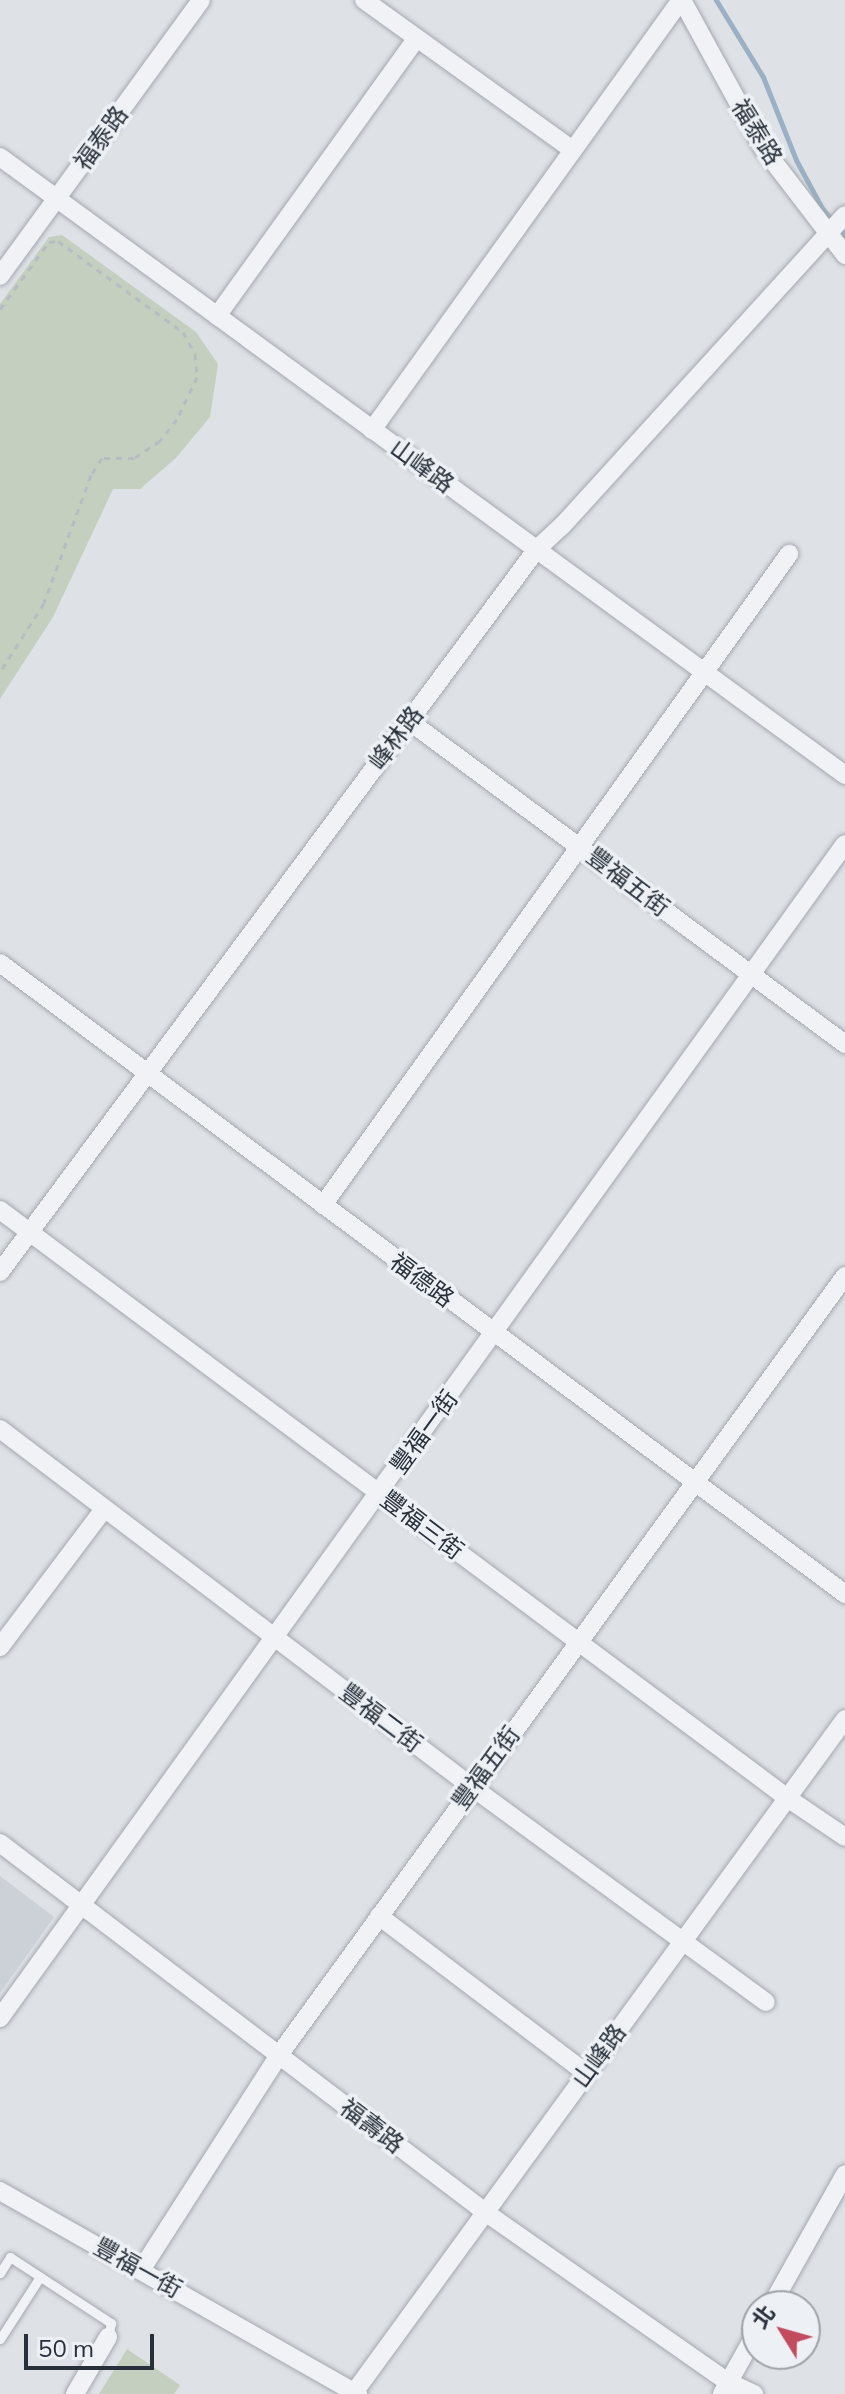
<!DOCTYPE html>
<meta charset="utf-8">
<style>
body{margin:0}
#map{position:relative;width:845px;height:2394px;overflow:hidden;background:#dee1e6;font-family:Mulish,"Noto Sans TC",sans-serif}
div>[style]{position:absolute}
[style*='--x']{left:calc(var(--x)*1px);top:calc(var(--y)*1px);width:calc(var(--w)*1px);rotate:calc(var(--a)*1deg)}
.built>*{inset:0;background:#ccd0d7}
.green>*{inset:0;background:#c4cfbf}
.stream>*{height:5px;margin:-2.5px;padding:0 2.5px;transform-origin:2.5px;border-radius:2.5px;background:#9bb0c4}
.path>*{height:3px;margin-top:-1.5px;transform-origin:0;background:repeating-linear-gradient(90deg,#b8bcc1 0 6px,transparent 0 12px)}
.roads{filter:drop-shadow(0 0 2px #a4a8af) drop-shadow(0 0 2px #a4a8af)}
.lane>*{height:9px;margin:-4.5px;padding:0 4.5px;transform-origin:4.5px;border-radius:4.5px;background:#f0f2f5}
.street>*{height:18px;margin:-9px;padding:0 9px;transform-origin:9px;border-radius:9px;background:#f0f2f5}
span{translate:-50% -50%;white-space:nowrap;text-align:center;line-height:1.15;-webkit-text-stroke:7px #edf0f4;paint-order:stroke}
.street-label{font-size:24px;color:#28303b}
.north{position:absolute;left:741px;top:2290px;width:80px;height:80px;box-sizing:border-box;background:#edf0f4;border:2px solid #9ea3aa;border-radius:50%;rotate:307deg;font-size:22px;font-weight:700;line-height:32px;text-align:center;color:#28303b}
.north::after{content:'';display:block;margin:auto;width:28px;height:36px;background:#c34b60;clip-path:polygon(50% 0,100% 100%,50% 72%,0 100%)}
.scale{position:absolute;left:24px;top:2334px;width:130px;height:36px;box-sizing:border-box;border:4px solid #28303b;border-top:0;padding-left:10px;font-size:24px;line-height:28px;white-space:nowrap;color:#28303b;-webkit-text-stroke:6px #edf0f4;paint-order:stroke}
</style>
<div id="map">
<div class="built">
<div style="clip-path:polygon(0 1876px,54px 1917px,0 1993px)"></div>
</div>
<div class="green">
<div style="clip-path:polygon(62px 235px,196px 332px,218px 364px,210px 417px,176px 458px,140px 489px,113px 489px,53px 617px,0 699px,0 304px,49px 237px)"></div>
<div style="clip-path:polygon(127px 2349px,180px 2385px,174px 2394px,99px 2394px)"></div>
</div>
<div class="stream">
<div style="--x:716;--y:0;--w:90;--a:58.6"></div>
<div style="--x:763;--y:77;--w:89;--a:68.3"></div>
<div style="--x:796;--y:160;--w:55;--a:61.6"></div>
<div style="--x:822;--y:208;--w:35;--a:50"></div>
</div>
<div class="path">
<div style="--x:0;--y:309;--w:83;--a:-53.8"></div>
<div style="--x:49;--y:242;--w:9;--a:-6"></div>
<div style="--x:58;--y:241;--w:155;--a:36.1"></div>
<div style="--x:183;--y:332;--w:25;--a:61"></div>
<div style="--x:195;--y:354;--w:23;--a:85"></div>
<div style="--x:197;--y:377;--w:47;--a:115.5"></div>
<div style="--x:177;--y:419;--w:28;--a:128"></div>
<div style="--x:160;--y:441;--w:31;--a:147"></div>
<div style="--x:134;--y:458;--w:32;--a:180"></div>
<div style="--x:102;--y:458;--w:20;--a:123"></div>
<div style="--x:91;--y:475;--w:136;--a:110.2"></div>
<div style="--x:44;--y:603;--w:82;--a:122.5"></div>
</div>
<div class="roads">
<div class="lane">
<div style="--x:0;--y:2273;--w:19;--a:-58"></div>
<div style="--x:10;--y:2257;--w:121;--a:33.2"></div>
<div style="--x:111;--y:2323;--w:14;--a:102"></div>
<div style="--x:0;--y:2339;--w:74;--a:-57.2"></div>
</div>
<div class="street">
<div style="--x:364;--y:0;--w:257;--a:35.7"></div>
<div style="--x:682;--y:0;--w:169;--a:61.3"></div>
<div style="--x:763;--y:148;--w:135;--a:52.5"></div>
<div style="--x:0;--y:157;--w:1047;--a:36.18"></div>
<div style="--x:0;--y:276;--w:341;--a:-53.9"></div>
<div style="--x:217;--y:316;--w:342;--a:-54.3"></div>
<div style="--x:372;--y:430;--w:530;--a:-54.3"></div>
<div style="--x:409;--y:721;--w:543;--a:36.53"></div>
<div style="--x:0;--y:963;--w:1055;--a:36.75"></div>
<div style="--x:323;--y:1205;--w:801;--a:-54.4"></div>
<div style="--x:0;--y:1210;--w:981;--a:36.75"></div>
<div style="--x:786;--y:1797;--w:71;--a:34.1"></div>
<div style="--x:0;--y:1272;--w:901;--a:-53.4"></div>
<div style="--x:537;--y:549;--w:34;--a:-43"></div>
<div style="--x:562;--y:526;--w:420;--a:-47.7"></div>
<div style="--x:0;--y:1429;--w:592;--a:37.18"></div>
<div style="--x:472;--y:1787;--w:364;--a:36.2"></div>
<div style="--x:0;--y:1647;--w:173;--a:-53"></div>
<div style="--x:0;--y:1843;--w:609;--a:37.26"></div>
<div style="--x:485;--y:2212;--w:297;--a:35"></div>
<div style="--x:728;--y:2382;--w:29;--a:25"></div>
<div style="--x:379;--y:1916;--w:260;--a:37.2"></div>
<div style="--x:0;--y:2018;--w:1446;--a:-54.26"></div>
<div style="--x:0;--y:2191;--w:412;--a:29.6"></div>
<div style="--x:141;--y:2270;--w:255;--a:-57.3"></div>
<div style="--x:279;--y:2055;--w:963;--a:-54"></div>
<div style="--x:771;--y:2306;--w:151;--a:-60.7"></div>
<div style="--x:75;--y:2394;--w:66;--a:-59.9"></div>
<div style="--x:353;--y:2394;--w:835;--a:-53.91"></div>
<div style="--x:722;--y:2394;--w:72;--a:-60.9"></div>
</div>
</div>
<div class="street-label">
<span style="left:757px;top:132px;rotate:58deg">福泰路</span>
<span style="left:101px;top:138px;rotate:-54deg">福泰路</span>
<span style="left:422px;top:466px;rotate:36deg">山峰路</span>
<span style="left:396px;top:738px;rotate:-53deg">峰林路</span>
<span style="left:628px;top:882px;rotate:37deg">豐福五街</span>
<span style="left:422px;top:1280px;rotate:37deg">福德路</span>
<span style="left:424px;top:1432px;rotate:-54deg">豐福一街</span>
<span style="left:422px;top:1525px;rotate:37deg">豐福三街</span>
<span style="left:381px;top:1718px;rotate:37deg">豐福二街</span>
<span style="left:486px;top:1768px;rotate:-54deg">豐福五街</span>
<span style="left:599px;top:2056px;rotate:-54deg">山峰路</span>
<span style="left:372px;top:2126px;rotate:37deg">福壽路</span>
<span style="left:138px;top:2268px;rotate:29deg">豐福一街</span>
</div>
<div class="north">北</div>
<div class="scale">50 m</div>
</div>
